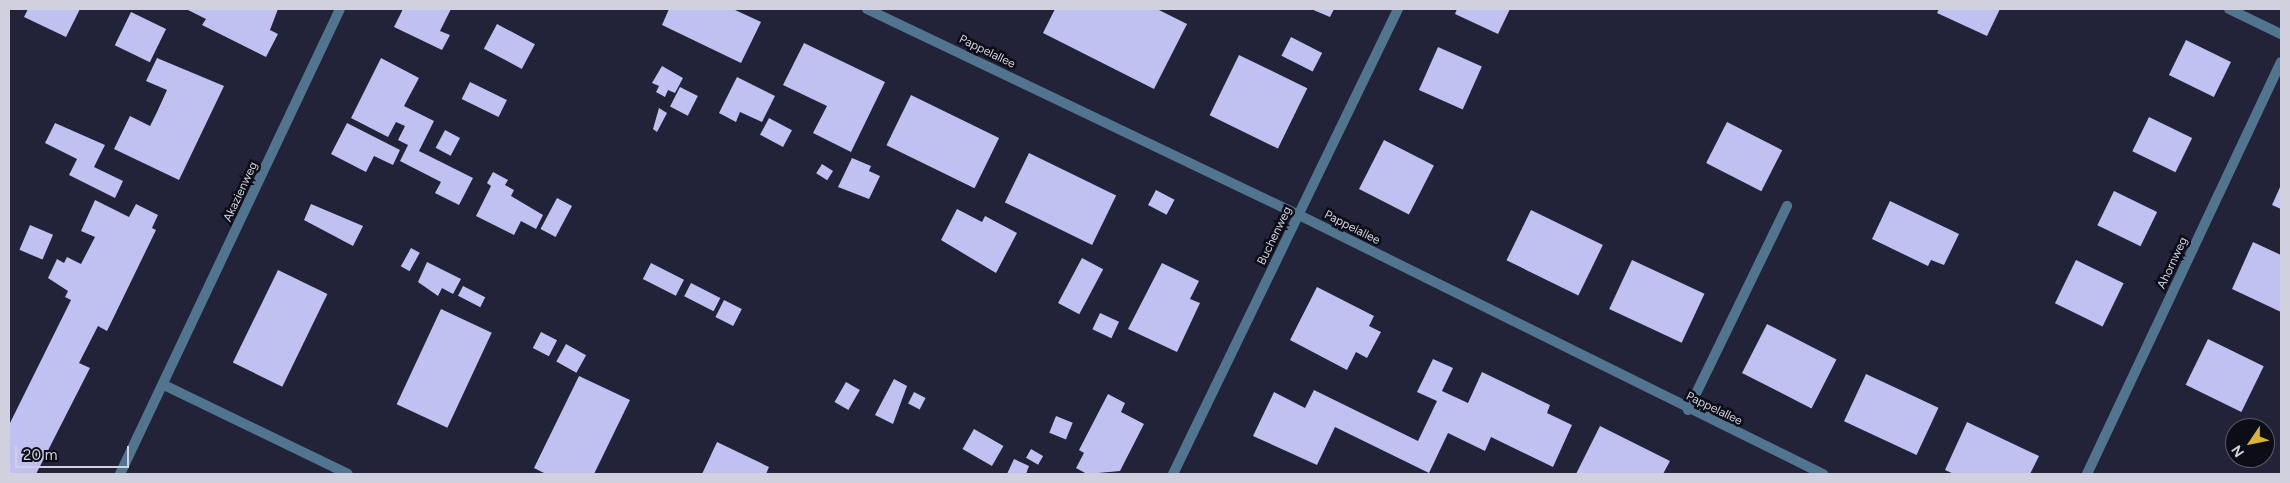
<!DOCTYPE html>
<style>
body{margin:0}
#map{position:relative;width:2290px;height:483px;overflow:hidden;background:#222238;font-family:Figtree,sans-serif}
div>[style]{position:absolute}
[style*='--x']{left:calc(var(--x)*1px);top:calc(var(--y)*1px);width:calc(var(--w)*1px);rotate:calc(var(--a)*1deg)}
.building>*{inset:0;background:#bfc1f1;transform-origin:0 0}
.service>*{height:10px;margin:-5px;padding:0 5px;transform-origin:5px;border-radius:5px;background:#52758f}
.minor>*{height:10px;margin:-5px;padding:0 5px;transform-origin:5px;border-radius:5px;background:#52758f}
span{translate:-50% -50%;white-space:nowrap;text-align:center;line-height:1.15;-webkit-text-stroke:5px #0d0d17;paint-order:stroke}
.street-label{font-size:12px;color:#d0d0df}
.frame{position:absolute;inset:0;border:10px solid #d0d0df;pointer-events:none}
.north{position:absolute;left:2225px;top:418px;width:50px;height:50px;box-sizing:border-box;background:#0d0d17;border:1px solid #5b5b67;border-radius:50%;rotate:236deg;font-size:14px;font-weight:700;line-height:20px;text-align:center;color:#d0d0df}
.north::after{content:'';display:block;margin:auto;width:18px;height:22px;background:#d6b534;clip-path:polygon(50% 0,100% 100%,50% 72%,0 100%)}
.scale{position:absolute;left:15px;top:446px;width:114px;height:22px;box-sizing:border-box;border:2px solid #d0d0df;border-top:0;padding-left:6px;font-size:15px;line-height:18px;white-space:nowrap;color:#d0d0df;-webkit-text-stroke:4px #0d0d17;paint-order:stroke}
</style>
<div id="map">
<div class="building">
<div style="clip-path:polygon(28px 9px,80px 9px,66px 37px,24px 17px)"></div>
<div style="clip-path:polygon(186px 9px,278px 9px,270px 30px,278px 34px,266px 57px,202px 25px,206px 19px)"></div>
<div style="clip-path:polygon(403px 9px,451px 9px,440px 31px,450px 35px,442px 50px,394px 27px)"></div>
<div style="clip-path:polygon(669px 9px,733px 9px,761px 22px,741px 63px,662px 25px)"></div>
<div style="clip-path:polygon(1055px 9px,1157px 9px,1187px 24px,1154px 89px,1043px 33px)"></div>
<div style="clip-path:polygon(1311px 9px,1334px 9px,1330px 17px)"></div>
<div style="clip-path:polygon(1457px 9px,1510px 9px,1498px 34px,1455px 14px)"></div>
<div style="clip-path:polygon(1939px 9px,2000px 9px,1987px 36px,1937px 13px)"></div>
<div style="left:131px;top:12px;width:39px;height:37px;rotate:26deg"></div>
<div style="left:497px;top:24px;width:43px;height:28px;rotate:28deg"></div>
<div style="left:1291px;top:37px;width:35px;height:21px;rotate:27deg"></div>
<div style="left:2186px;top:40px;width:50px;height:39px;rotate:26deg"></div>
<div style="clip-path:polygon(804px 43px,885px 82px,851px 152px,813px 133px,827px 106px,783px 85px)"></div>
<div style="left:1438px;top:47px;width:48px;height:47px;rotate:24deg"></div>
<div style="left:1239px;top:55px;width:76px;height:67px;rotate:26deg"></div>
<div style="clip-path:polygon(157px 58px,224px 86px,179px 180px,114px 149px,130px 116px,150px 126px,157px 112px,167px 90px,146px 81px)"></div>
<div style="clip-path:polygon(381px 58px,419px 78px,404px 106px,434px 121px,419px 151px,473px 178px,459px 205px,435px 193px,441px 182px,400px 161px,408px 145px,398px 140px,405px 126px,396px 122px,388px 137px,351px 118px)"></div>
<div style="clip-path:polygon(662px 66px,683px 78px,675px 93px,668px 90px,665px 97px,656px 92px,659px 86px,652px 83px)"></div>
<div style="clip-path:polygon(737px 77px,775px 96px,762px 122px,740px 112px,736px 122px,719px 113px)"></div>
<div style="left:470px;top:82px;width:41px;height:19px;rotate:26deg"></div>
<div style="left:680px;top:87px;width:20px;height:22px;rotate:27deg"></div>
<div style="left:911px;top:95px;width:98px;height:56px;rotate:26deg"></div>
<div style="clip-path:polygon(659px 108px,667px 113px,657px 132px,653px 129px)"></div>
<div style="left:2149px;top:117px;width:48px;height:38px;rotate:26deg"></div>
<div style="left:769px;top:118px;width:26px;height:19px;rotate:28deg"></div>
<div style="left:1727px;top:122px;width:62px;height:46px;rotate:27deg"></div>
<div style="clip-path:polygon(55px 123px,105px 145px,94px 167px,123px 181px,115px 198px,69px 175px,77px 159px,45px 143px)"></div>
<div style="clip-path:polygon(347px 123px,400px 150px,393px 165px,374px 156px,366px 172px,331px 154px)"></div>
<div style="left:445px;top:130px;width:17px;height:20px;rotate:28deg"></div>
<div style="left:1384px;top:140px;width:56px;height:55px;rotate:27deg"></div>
<div style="left:1029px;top:153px;width:97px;height:55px;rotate:26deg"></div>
<div style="clip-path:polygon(852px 158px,871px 166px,869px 171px,880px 176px,869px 199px,838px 187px)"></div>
<div style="left:822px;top:164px;width:13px;height:11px;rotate:32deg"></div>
<div style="clip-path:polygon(493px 172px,508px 180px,505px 185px,514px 190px,511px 196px,543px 215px,536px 229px,521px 221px,514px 235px,476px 216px,491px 186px,487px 183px)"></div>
<div style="clip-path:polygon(2281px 185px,2281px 209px,2272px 205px)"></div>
<div style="left:1156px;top:190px;width:21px;height:17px;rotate:28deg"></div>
<div style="left:2114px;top:191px;width:48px;height:38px;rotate:26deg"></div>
<div style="left:557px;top:198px;width:17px;height:35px;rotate:28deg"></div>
<div style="clip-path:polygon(95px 200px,129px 217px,136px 204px,158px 215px,152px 228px,156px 230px,107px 331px,98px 326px,79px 363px,90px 368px,36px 474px,9px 474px,9px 425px,71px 300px,65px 297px,68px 291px,48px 278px,57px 259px,64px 263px,67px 257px,81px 264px,95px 237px,81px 231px)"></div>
<div style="clip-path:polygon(1890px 201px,1959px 234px,1944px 265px,1931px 260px,1928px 266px,1872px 239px)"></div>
<div style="clip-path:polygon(311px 204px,363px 226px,353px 246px,304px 220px)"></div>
<div style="clip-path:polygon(957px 209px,982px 222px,985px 216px,1017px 233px,996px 273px,941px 240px)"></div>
<div style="left:1531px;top:210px;width:80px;height:56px;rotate:26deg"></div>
<div style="left:30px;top:225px;width:25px;height:27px;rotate:23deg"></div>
<div style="clip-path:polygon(2253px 242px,2281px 255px,2281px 312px,2232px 289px)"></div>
<div style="left:411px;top:248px;width:10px;height:21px;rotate:29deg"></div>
<div style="left:1082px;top:258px;width:24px;height:51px;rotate:28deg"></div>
<div style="left:1632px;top:260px;width:80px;height:54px;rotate:25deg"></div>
<div style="left:2076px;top:260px;width:53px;height:48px;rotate:26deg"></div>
<div style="clip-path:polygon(427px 262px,461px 279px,453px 294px,442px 288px,438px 296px,418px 282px)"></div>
<div style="left:651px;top:263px;width:37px;height:18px;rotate:27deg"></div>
<div style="clip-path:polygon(1162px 263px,1199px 281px,1190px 299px,1200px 303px,1177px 352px,1128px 329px)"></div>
<div style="left:278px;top:270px;width:55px;height:103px;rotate:26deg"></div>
<div style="left:691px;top:283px;width:33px;height:15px;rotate:27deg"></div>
<div style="left:463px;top:286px;width:25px;height:11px;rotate:27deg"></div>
<div style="clip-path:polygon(1317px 287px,1374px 316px,1369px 326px,1381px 332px,1367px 358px,1356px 352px,1347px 370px,1290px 340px)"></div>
<div style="left:724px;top:300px;width:20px;height:19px;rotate:27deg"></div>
<div style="left:441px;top:309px;width:56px;height:105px;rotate:25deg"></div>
<div style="left:1100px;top:313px;width:21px;height:18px;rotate:25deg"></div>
<div style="left:1767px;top:324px;width:78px;height:55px;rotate:27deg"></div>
<div style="left:541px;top:332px;width:18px;height:18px;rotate:27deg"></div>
<div style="left:2208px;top:339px;width:62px;height:51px;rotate:26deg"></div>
<div style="left:566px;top:344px;width:23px;height:20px;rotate:29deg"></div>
<div style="clip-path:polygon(1433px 359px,1453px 368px,1442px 391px,1468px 403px,1482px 372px,1550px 405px,1547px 413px,1572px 425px,1553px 467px,1491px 437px,1485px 451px,1448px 433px,1429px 473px,1335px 427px,1317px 465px,1253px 436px,1274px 392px,1305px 408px,1314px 390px,1418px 441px,1437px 401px,1417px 392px)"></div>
<div style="left:1866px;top:374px;width:80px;height:52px;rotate:25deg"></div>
<div style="clip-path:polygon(579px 376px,630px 400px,594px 474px,546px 474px,534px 468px)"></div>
<div style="clip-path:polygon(894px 379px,907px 386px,893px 424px,875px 415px)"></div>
<div style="left:846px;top:382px;width:16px;height:23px;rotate:30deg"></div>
<div style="left:914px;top:392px;width:13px;height:13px;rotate:27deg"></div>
<div style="clip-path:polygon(1108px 394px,1125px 403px,1121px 412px,1144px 424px,1120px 471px,1087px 474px,1076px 468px,1084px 453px,1079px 450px)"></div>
<div style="left:1056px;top:416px;width:18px;height:18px;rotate:22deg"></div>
<div style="clip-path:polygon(1967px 422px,2039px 456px,2030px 474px,1954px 474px,1945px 470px)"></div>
<div style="clip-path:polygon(1600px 426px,1670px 461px,1663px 474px,1576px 474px)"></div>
<div style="left:974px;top:429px;width:34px;height:23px;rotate:30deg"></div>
<div style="clip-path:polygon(717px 442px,769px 467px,766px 474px,702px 474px)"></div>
<div style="left:1031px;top:449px;width:14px;height:10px;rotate:30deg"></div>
<div style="clip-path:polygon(1014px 459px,1029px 466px,1026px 474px,1007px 474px)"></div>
</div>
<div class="service">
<div style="--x:1688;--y:410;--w:227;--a:-64.1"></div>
</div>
<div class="minor">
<div style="--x:867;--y:9;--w:479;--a:25.5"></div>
<div style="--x:1299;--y:215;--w:585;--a:26.3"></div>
<div style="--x:2229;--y:9;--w:58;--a:25.7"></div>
<div style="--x:164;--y:385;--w:204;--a:25.8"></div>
<div style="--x:120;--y:474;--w:514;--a:-64.68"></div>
<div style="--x:1173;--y:474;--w:517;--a:-64.18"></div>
<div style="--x:2087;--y:474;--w:455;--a:-64.8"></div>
</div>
<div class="street-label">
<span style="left:987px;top:52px;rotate:26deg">Pappelallee</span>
<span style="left:241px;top:192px;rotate:-65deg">Akazienweg</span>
<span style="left:1352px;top:228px;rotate:27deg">Pappelallee</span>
<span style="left:1275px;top:236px;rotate:-64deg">Buchenweg</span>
<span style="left:2173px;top:263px;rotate:-65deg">Ahornweg</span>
<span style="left:1714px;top:409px;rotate:26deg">Pappelallee</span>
</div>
<div class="frame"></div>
<div class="north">N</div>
<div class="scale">20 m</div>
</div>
